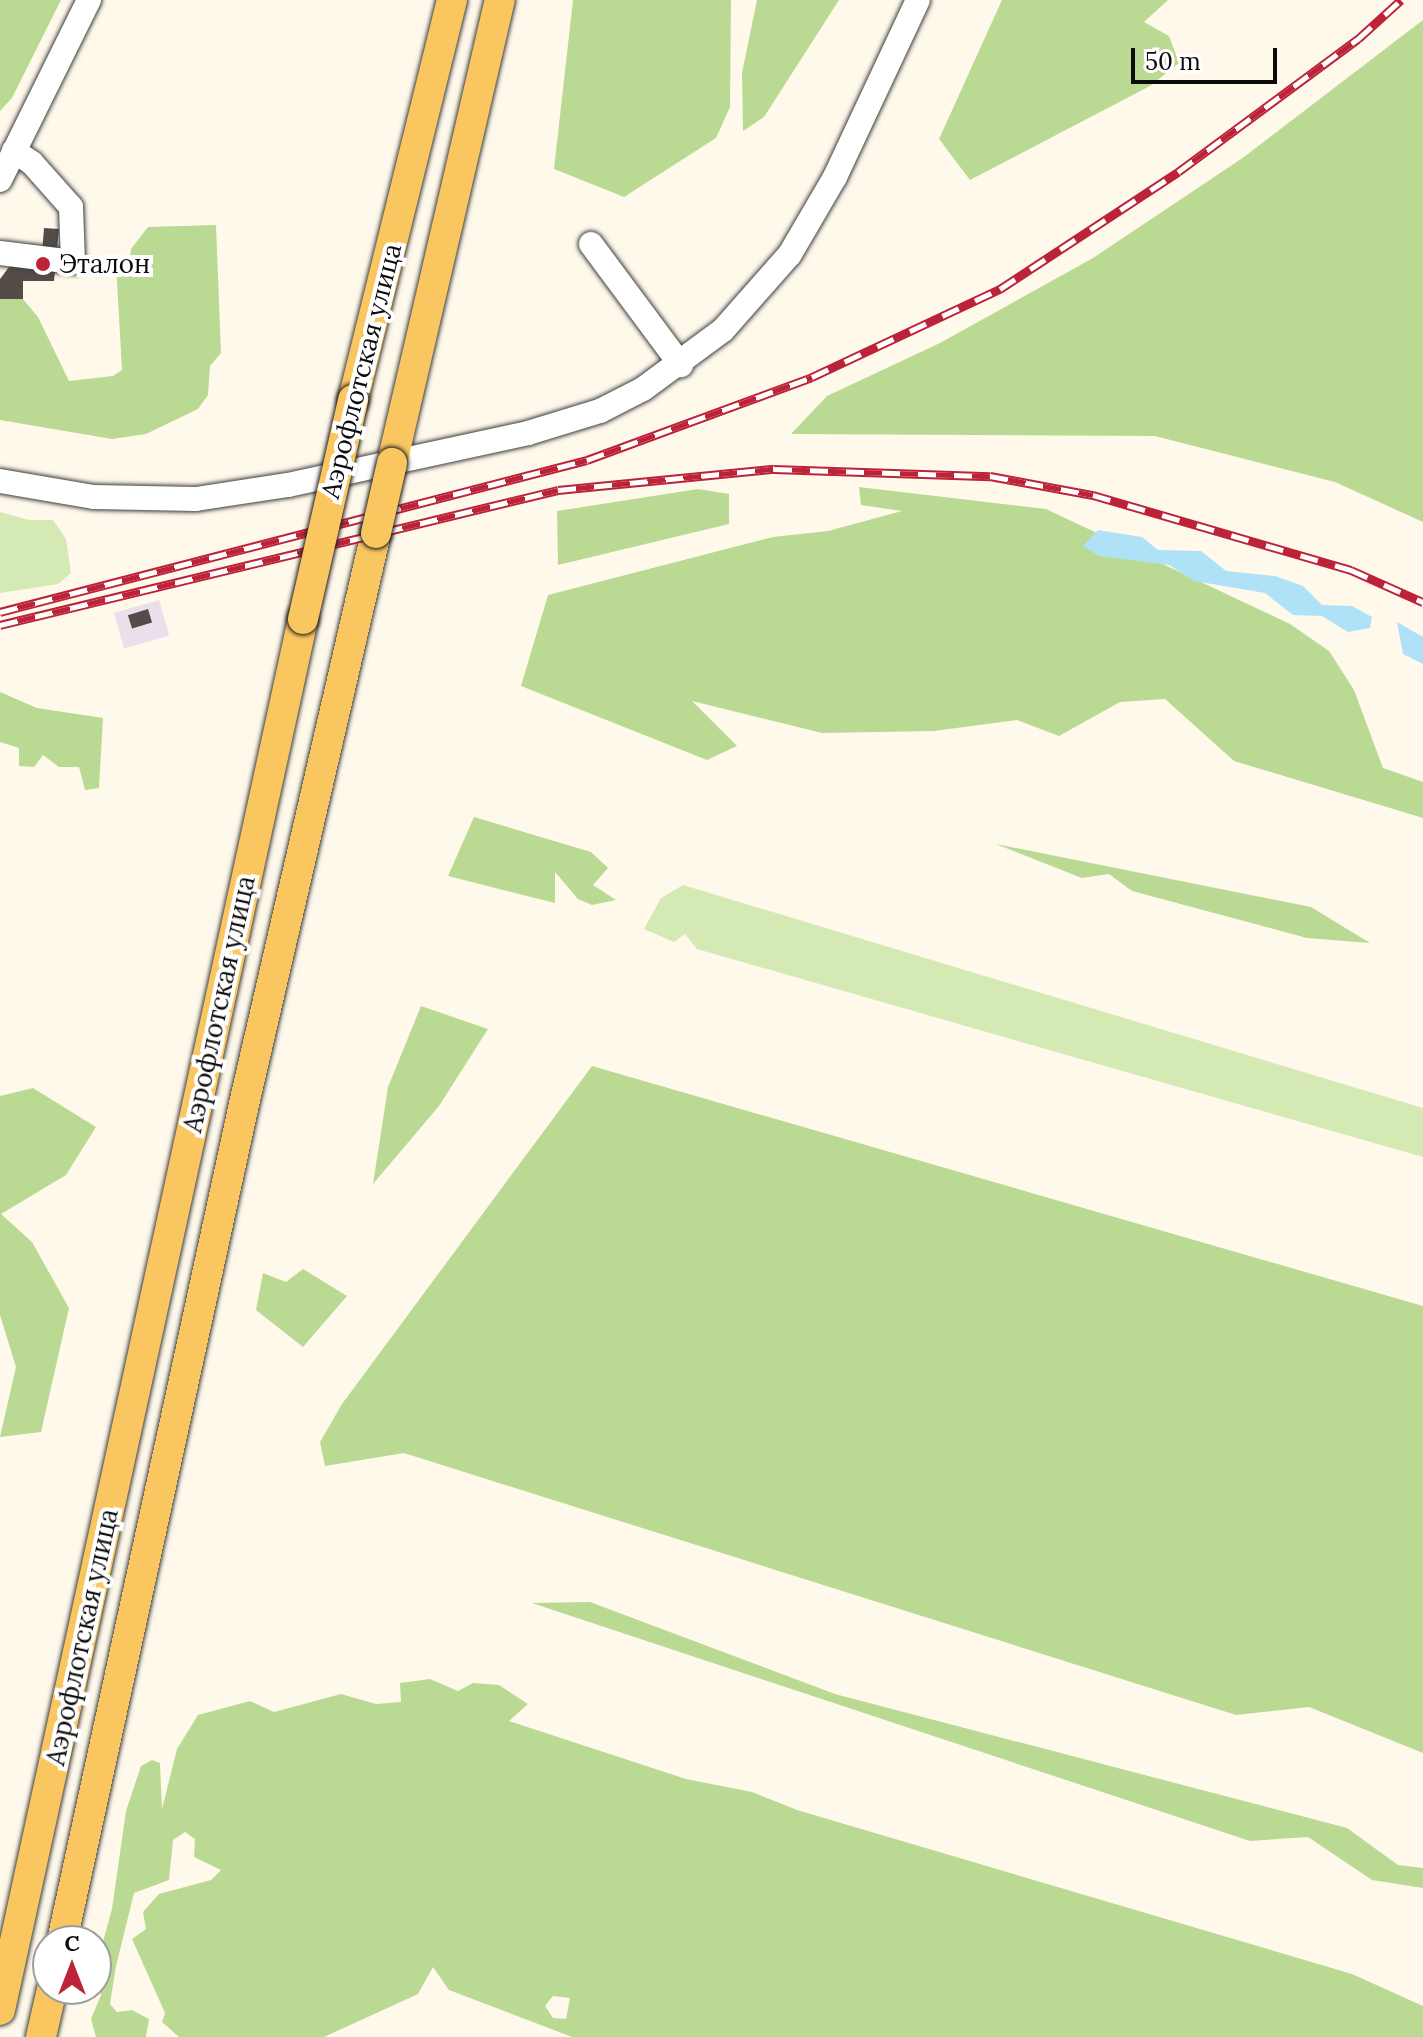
<!DOCTYPE html>
<meta charset="utf-8">
<style>
body{margin:0}
#map{position:relative;width:1423px;height:2037px;overflow:hidden;background:#fff9eb;font-family:Lora,serif}
div>[style]{position:absolute}
[style*='--x']{left:calc(var(--x)*1px);top:calc(var(--y)*1px);width:calc(var(--w)*1px);rotate:calc(var(--a)*1deg)}
.industrial>*{inset:0;background:#e9e0eb;transform-origin:0 0}
.green>*{inset:0;background:#d5e9b5}
.forest>*{inset:0;background:#bada94}
.water>*{inset:0;background:#afe2f6}
.building>*{inset:0;background:#544c48;transform-origin:0 0}
.roads{filter:drop-shadow(0 0 2px #3f3f3f) drop-shadow(0 0 2px #3f3f3f)}
.minor>*{height:24px;margin:-12px;padding:0 12px;transform-origin:12px;border-radius:12px;background:#fff}
.major>*{height:30px;margin:-15px;padding:0 15px;transform-origin:15px;border-radius:15px;background:#f9c660}
.rail>*{height:9px;margin-top:-4.5px;transform-origin:0;background:repeating-linear-gradient(90deg,#fff 0 18px,#bc2339 0 36px);box-sizing:border-box;border-block:2px solid #bc2339}
.bridges{filter:drop-shadow(0 0 2px #1d1d1d) drop-shadow(0 0 2px #1d1d1d)}
.major-bridge>*{height:30px;margin:-15px;padding:0 15px;transform-origin:15px;border-radius:15px;background:#f9c660}
.dots>*{width:22px;height:22px;translate:-50% -50%;box-sizing:border-box;border:4px solid #fff;border-radius:50%}
span{translate:-50% -50%;white-space:nowrap;text-align:center;line-height:1.15;-webkit-text-stroke:8px #fff;paint-order:stroke}
.poi-label{font-size:26px;color:#0c0c0c}
.left{translate:0 -50%;text-align:left}
.street-label{font-size:26px;color:#0c0c0c}
.north{position:absolute;left:32px;top:1925px;width:80px;height:80px;box-sizing:border-box;background:#fff;border:2px solid #9e9e9e;border-radius:50%;rotate:0deg;font-size:22px;font-weight:700;line-height:32px;text-align:center;color:#0c0c0c}
.north::after{content:'';display:block;margin:auto;width:28px;height:36px;background:#bc2339;clip-path:polygon(50% 0,100% 100%,50% 72%,0 100%)}
.scale{position:absolute;left:1131px;top:48px;width:146px;height:36px;box-sizing:border-box;border:4px solid #0c0c0c;border-top:0;padding-left:10px;font-size:24px;line-height:28px;white-space:nowrap;color:#0c0c0c;-webkit-text-stroke:6px #fff;paint-order:stroke}
</style>
<div id="map">
<div class="industrial">
<div style="left:159px;top:600px;width:37px;height:47px;rotate:74deg"></div>
</div>
<div class="green">
<div style="clip-path:polygon(0 512px,29px 520px,53px 520px,66px 539px,71px 573px,58px 584px,0 593px)"></div>
<div style="clip-path:polygon(683px 885px,1423px 1108px,1423px 1157px,697px 949px,685px 934px,674px 942px,644px 929px,661px 898px)"></div>
</div>
<div class="forest">
<div style="clip-path:polygon(0 0,61px 0,12px 98px,0 111px)"></div>
<div style="clip-path:polygon(573px 0,731px 0,730px 107px,716px 138px,624px 197px,554px 169px)"></div>
<div style="clip-path:polygon(757px 0,839px 0,764px 117px,743px 131px,742px 73px)"></div>
<div style="clip-path:polygon(1002px 0,1168px 0,1144px 22px,1169px 36px,1179px 63px,1150px 86px,970px 180px,939px 139px)"></div>
<div style="clip-path:polygon(1423px 20px,1423px 522px,1335px 482px,1155px 436px,791px 434px,827px 396px,940px 343px,1093px 258px,1244px 157px)"></div>
<div style="clip-path:polygon(216px 225px,221px 353px,210px 366px,208px 395px,198px 409px,146px 434px,112px 439px,0 420px,0 299px,23px 299px,38px 317px,69px 381px,113px 376px,122px 370px,116px 264px,130px 262px,131px 249px,148px 227px)"></div>
<div style="clip-path:polygon(859px 487px,1046px 509px,1290px 624px,1329px 651px,1354px 690px,1383px 768px,1423px 782px,1423px 818px,1234px 761px,1165px 699px,1120px 702px,1059px 736px,1017px 720px,934px 731px,822px 733px,692px 701px,737px 746px,707px 760px,521px 686px,548px 595px,773px 537px,828px 531px,902px 511px,861px 505px)"></div>
<div style="clip-path:polygon(698px 489px,729px 494px,729px 524px,558px 565px,557px 511px)"></div>
<div style="clip-path:polygon(0 692px,37px 708px,103px 718px,99px 788px,85px 790px,79px 767px,59px 767px,43px 755px,34px 767px,19px 766px,19px 748px,0 742px)"></div>
<div style="clip-path:polygon(474px 817px,591px 852px,608px 868px,593px 885px,616px 900px,592px 905px,578px 899px,555px 872px,555px 903px,448px 876px)"></div>
<div style="clip-path:polygon(996px 844px,1311px 907px,1370px 943px,1307px 938px,1132px 891px,1109px 874px,1082px 878px)"></div>
<div style="clip-path:polygon(421px 1006px,488px 1029px,439px 1106px,373px 1184px,388px 1087px)"></div>
<div style="clip-path:polygon(592px 1066px,1423px 1306px,1423px 1753px,1309px 1707px,1236px 1715px,404px 1453px,325px 1466px,320px 1442px,342px 1404px)"></div>
<div style="clip-path:polygon(33px 1088px,96px 1127px,66px 1175px,1px 1214px,32px 1242px,69px 1308px,41px 1432px,0 1437px,16px 1367px,0 1315px,0 1096px)"></div>
<div style="clip-path:polygon(303px 1269px,347px 1296px,303px 1347px,256px 1310px,263px 1273px,286px 1282px)"></div>
<div style="clip-path:polygon(590px 1602px,835px 1694px,1347px 1828px,1398px 1865px,1423px 1868px,1423px 1888px,1372px 1880px,1308px 1837px,1250px 1841px,532px 1603px)"></div>
<div style="clip-path:polygon(evenodd,430px 1679px,458px 1691px,473px 1683px,499px 1685px,528px 1704px,509px 1721px,686px 1779px,752px 1792px,797px 1810px,1352px 1974px,1423px 2006px,1423px 2037px,572px 2037px,449px 1990px,433px 1967px,418px 1994px,324px 2037px,179px 2037px,162px 2022px,165px 2013px,132px 1939px,146px 1929px,143px 1912px,159px 1894px,211px 1880px,221px 1870px,194px 1857px,195px 1839px,185px 1832px,173px 1840px,169px 1880px,134px 1893px,116px 1966px,110px 2004px,117px 2012px,132px 2010px,149px 2019px,146px 2037px,96px 2037px,91px 2019px,101px 1995px,97px 1963px,112px 1909px,126px 1811px,141px 1766px,152px 1760px,160px 1763px,162px 1809px,177px 1749px,198px 1715px,250px 1701px,274px 1712px,341px 1694px,376px 1704px,401px 1702px,400px 1683px,430px 1679px,553px 1996px,570px 1998px,566px 2019px,553px 2018px,545px 2006px,553px 1996px)"></div>
</div>
<div class="water">
<div style="clip-path:polygon(1098px 530px,1142px 537px,1158px 550px,1201px 551px,1226px 571px,1275px 576px,1303px 586px,1322px 605px,1352px 606px,1372px 617px,1370px 628px,1348px 632px,1322px 616px,1293px 615px,1265px 593px,1194px 581px,1169px 565px,1099px 556px,1083px 546px)"></div>
<div style="clip-path:polygon(1397px 622px,1423px 637px,1423px 664px,1403px 654px)"></div>
</div>
<div class="building">
<div style="clip-path:polygon(44px 228px,59px 229px,54px 281px,23px 281px,23px 299px,0 299px,0 279px,9px 267px,24px 256px,42px 253px)"></div>
<div style="left:148px;top:609px;width:14px;height:21px;rotate:73deg"></div>
</div>
<div class="roads">
<div class="minor">
<div style="--x:0;--y:180;--w:201;--a:-63.7"></div>
<div style="--x:591;--y:244;--w:151;--a:53.4"></div>
<div style="--x:0;--y:253;--w:74;--a:7"></div>
<div style="--x:73;--y:262;--w:55;--a:-92.1"></div>
<div style="--x:71;--y:207;--w:59;--a:-131.6"></div>
<div style="--x:32;--y:163;--w:22;--a:-146"></div>
<div style="--x:0;--y:481;--w:95;--a:9.7"></div>
<div style="--x:94;--y:497;--w:102;--a:1.1"></div>
<div style="--x:196;--y:499;--w:93;--a:-8.7"></div>
<div style="--x:288;--y:485;--w:246;--a:-12.2"></div>
<div style="--x:528;--y:433;--w:75;--a:-17"></div>
<div style="--x:600;--y:411;--w:48;--a:-27.1"></div>
<div style="--x:643;--y:389;--w:99;--a:-36.4"></div>
<div style="--x:723;--y:330;--w:101;--a:-48.6"></div>
<div style="--x:790;--y:254;--w:89;--a:-59.7"></div>
<div style="--x:835;--y:177;--w:195;--a:-64.9"></div>
</div>
<div class="major">
<div style="--x:353;--y:400;--w:412;--a:-76.1"></div>
<div style="--x:392;--y:463;--w:475;--a:-76.9"></div>
<div style="--x:62;--y:1941;--w:857;--a:-77.73"></div>
<div style="--x:244;--y:1104;--w:586;--a:-76.98"></div>
<div style="--x:0;--y:2010;--w:1424;--a:-77.71"></div>
<div style="--x:41;--y:2037;--w:49;--a:-77.1"></div>
</div>
</div>
<div class="rail">
<div style="--x:0;--y:612;--w:606;--a:-14.52"></div>
<div style="--x:587;--y:460;--w:240;--a:-20.2"></div>
<div style="--x:812;--y:377;--w:208;--a:-25.1"></div>
<div style="--x:1000;--y:289;--w:213;--a:-33.3"></div>
<div style="--x:1178;--y:172;--w:224;--a:-36.5"></div>
<div style="--x:1358;--y:39;--w:58;--a:-42.2"></div>
<div style="--x:0;--y:625;--w:574;--a:-13.6"></div>
<div style="--x:558;--y:490;--w:217;--a:-5.6"></div>
<div style="--x:774;--y:469;--w:216;--a:1.9"></div>
<div style="--x:990;--y:476;--w:105;--a:10.5"></div>
<div style="--x:1093;--y:495;--w:269;--a:16.2"></div>
<div style="--x:1351;--y:570;--w:79;--a:24"></div>
</div>
<div class="bridges">
<div class="major-bridge">
<div style="--x:376;--y:533;--w:72;--a:-77.1"></div>
<div style="--x:303;--y:619;--w:225;--a:-77.1"></div>
</div>
</div>
<div class="dots">
<div style="left:43px;top:264px;background:#bc2339"></div>
</div>
<div class="poi-label">
<span class="left" style="left:59px;top:264px">Эталон</span>
</div>
<div class="street-label">
<span style="left:361px;top:371px;rotate:-76deg">Аэрофлотская улица</span>
<span style="left:219px;top:1004px;rotate:-78deg">Аэрофлотская улица</span>
<span style="left:82px;top:1637px;rotate:-78deg">Аэрофлотская улица</span>
</div>
<div class="north">С</div>
<div class="scale">50 m</div>
</div>
